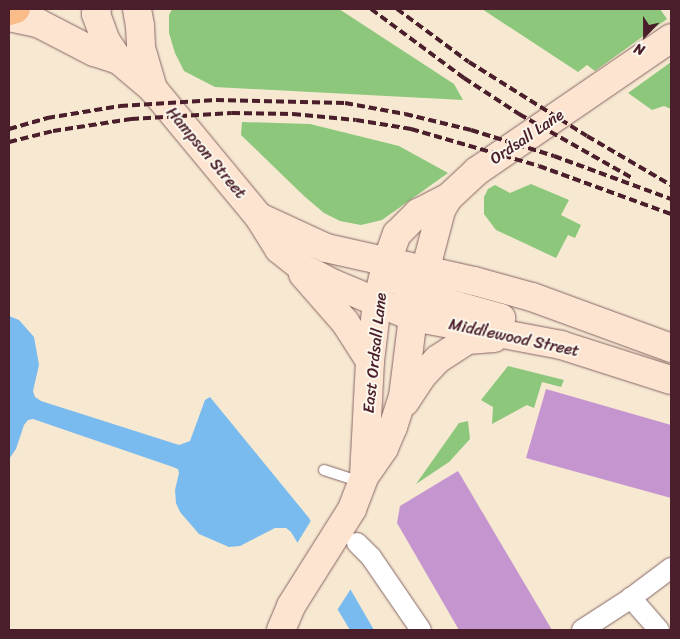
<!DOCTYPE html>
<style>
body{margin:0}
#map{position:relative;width:680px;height:639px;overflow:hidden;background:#f6e8d1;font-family:Sriracha,sans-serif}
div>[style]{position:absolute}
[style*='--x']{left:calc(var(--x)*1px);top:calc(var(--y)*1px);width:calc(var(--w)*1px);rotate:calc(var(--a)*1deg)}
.green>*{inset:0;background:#8dc77c}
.water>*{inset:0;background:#79bbee}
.pier>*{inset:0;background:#f6e8d1}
.building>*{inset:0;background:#c595d0}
.roads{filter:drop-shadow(0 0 1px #866565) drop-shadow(0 0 1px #866565)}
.lane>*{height:10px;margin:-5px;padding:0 5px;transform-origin:5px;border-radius:5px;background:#fff}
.street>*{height:20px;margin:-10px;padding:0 10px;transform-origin:10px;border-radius:10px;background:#fff}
.secondary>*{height:28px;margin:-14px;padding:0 14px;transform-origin:14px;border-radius:14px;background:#fde4d0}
.highway>*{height:28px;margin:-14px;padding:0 14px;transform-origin:14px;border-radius:14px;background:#f9bc89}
.rail>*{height:4px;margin-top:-2px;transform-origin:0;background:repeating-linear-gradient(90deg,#4a1f2b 0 8px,transparent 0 12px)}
span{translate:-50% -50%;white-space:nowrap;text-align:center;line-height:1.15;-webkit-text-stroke:4px #fbf7ec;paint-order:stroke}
.street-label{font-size:16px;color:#4a1f2b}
.frame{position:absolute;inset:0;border:10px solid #4a1f2b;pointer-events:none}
.north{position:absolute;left:620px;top:10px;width:50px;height:50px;-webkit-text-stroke:4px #fbf7ec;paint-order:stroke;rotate:202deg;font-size:14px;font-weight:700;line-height:20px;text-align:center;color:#4a1f2b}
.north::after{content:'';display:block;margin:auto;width:18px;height:22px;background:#4a1f2b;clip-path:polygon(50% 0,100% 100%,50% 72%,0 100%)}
</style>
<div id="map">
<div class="green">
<div style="clip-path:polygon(172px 9px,339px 9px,454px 84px,463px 100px,215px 87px,184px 71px,175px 53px,169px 33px,169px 15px)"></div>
<div style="clip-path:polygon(482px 9px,660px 9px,667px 19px,595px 71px,587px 65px,578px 72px)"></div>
<div style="clip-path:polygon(671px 62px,671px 109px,664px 106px,652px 110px,628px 93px)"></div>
<div style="clip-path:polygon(242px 122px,310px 124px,399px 146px,448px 173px,382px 220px,361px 225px,340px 221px,324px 213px,304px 196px,241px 135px)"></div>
<div style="clip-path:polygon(531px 184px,569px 200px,561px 215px,581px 225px,575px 238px,568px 235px,556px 258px,496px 230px,484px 214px,484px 197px,488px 189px,495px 185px,510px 193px)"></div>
<div style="clip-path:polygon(508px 366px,564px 380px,561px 387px,542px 382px,534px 408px,527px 405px,492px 424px,493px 407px,481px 400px)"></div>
<div style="clip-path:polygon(468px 421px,470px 439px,449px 462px,416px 484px,459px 423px)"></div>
</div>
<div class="water">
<div style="clip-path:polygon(9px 316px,19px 320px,34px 337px,39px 365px,33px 391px,35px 397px,41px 401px,179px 445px,190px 441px,205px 400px,210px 397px,309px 518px,374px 630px,350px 630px,291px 532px,286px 528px,275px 528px,240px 546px,229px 547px,199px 534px,180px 512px,176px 503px,175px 490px,179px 473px,178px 469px,173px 467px,33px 419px,28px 420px,24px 425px,16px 449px,9px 459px)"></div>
</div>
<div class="pier">
<div style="clip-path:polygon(312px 519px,352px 587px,336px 612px,296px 545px)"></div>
</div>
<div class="building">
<div style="clip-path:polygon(546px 389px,671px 425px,671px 498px,526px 458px)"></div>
<div style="clip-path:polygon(458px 471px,552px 630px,459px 630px,397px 523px,400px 506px)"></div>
</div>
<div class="roads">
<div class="lane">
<div style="--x:324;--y:470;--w:39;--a:18"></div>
</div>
<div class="street">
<div style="--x:357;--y:543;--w:20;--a:45"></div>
<div style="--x:371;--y:557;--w:88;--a:55.6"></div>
<div style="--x:582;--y:630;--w:59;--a:-33.1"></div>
<div style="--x:659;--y:630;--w:43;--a:-131.2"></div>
<div style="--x:631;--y:598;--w:50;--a:-36.9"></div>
</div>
<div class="secondary">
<div style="--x:97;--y:9;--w:5;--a:101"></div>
<div style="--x:96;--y:14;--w:29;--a:70"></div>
<div style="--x:106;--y:41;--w:23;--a:56"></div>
<div style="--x:119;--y:60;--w:45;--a:40.5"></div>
<div style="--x:153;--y:89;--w:166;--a:50.4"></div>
<div style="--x:259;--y:217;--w:38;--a:58"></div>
<div style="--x:279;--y:249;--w:27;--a:39"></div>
<div style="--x:300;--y:266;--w:38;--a:28"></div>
<div style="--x:334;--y:284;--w:86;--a:22.7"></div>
<div style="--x:413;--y:317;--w:151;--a:10.7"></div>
<div style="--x:561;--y:345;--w:115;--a:17.7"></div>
<div style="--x:137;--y:9;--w:17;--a:80"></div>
<div style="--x:140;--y:26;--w:22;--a:87"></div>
<div style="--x:141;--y:48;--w:43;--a:73.7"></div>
<div style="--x:9;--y:17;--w:30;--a:12"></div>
<div style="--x:38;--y:23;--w:63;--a:27.4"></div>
<div style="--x:94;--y:52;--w:26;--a:18"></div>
<div style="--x:259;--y:217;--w:74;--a:24.8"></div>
<div style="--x:326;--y:248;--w:152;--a:12.6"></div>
<div style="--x:474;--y:281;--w:60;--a:15.4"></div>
<div style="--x:532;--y:297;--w:148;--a:20.1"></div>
<div style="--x:303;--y:274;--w:64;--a:48.8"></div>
<div style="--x:345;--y:322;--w:46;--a:57.3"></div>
<div style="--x:405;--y:285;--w:27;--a:28"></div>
<div style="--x:429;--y:298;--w:75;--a:15.5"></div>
<div style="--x:405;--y:402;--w:31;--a:-57"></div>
<div style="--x:422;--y:376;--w:23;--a:-47"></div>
<div style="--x:438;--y:359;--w:35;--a:-33"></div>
<div style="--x:467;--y:340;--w:27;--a:-4"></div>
<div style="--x:364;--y:476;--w:115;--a:-87"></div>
<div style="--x:370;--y:361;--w:58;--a:-83.1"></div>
<div style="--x:377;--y:303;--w:43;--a:-76.6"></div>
<div style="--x:387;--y:261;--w:29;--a:-70"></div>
<div style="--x:397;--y:234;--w:30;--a:-45"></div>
<div style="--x:418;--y:213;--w:34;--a:-27"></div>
<div style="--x:281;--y:630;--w:26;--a:-67"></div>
<div style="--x:291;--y:606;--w:115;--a:-57.8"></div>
<div style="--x:352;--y:509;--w:34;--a:-69"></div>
<div style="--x:364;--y:477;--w:35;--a:-55"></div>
<div style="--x:384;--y:448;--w:23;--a:-67"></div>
<div style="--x:393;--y:427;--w:32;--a:-72"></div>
<div style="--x:403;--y:397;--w:81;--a:-82.9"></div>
<div style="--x:413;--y:317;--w:111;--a:-75.3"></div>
<div style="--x:441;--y:210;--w:14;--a:-60"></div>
<div style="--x:448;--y:198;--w:40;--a:-43"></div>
<div style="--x:477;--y:171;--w:235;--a:-34.4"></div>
</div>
<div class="highway">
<div style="--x:9;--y:11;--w:7;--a:-16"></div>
</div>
</div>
<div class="rail">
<div style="--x:371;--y:9;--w:116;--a:36.6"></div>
<div style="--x:464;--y:78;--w:66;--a:33.2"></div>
<div style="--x:519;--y:114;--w:130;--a:29.5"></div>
<div style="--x:397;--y:9;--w:89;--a:36.4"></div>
<div style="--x:469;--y:62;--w:139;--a:32.1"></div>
<div style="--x:587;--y:136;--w:97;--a:30.3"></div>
<div style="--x:9;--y:129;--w:40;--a:-16"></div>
<div style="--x:47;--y:118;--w:74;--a:-9.3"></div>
<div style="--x:120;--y:106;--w:96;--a:-3.6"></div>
<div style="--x:216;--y:100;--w:129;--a:1.3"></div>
<div style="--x:345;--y:103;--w:61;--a:10.4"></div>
<div style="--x:405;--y:114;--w:68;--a:13.6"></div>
<div style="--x:471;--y:130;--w:87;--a:17.4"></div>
<div style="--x:554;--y:156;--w:125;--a:20.2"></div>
<div style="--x:9;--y:142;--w:45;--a:-14"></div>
<div style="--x:53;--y:131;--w:79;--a:-8.7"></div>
<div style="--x:131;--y:119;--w:101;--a:-3.4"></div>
<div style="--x:232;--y:113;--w:61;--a:0.9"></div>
<div style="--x:293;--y:114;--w:63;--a:5.4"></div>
<div style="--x:356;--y:120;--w:56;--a:9.3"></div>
<div style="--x:411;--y:129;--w:133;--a:16.1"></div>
<div style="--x:539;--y:166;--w:140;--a:20"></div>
</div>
<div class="street-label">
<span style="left:527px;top:137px;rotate:-34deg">Ordsall Lane</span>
<span style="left:206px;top:153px;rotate:50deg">Hampson Street</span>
<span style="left:514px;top:338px;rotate:12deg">Middlewood Street</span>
<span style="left:375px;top:353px;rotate:-84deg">East Ordsall Lane</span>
</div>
<div class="frame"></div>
<div class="north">N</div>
</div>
